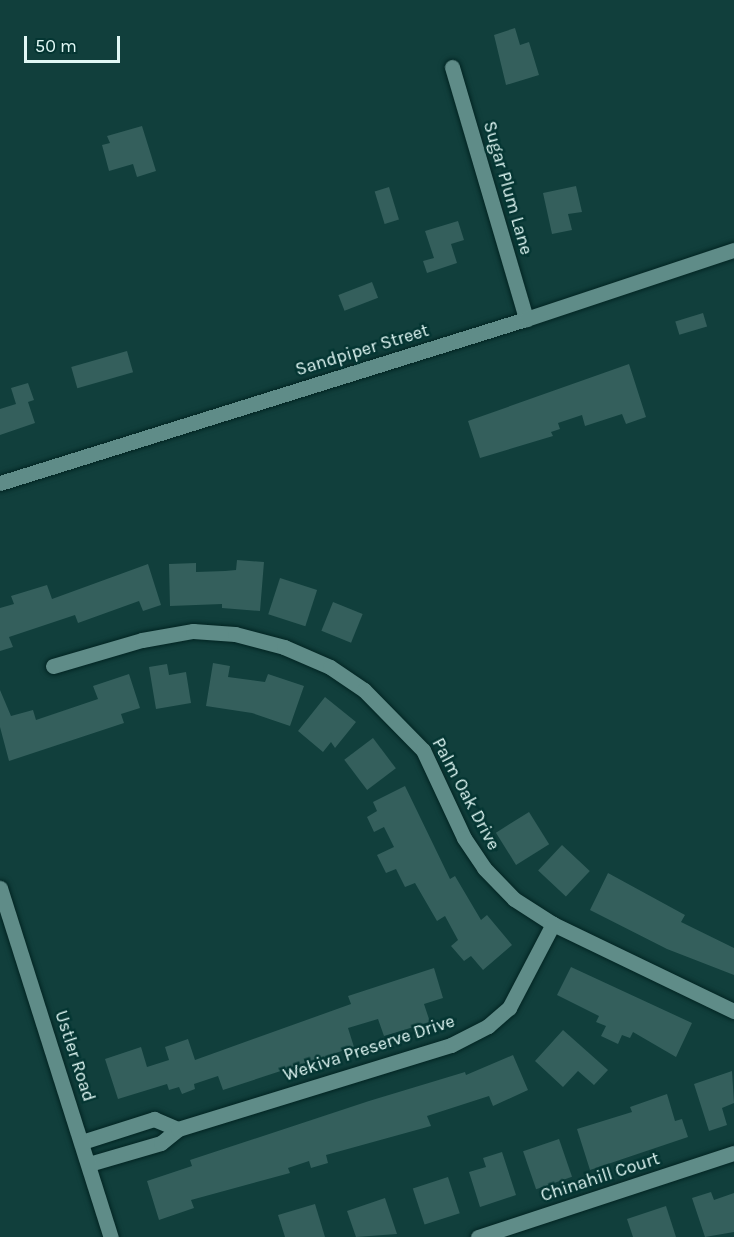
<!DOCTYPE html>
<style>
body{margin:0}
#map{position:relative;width:734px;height:1237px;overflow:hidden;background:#113f3c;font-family:Karla,sans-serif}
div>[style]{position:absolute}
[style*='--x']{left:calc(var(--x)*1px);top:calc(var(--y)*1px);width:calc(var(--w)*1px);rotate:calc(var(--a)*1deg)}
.building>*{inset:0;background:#345f5c;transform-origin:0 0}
.roads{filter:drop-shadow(0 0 2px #022422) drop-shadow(0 0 2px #022422)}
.minor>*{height:15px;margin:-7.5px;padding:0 7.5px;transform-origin:7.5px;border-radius:7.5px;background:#5f8c88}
.tertiary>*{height:15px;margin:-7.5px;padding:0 7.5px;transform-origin:7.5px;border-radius:7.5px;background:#5f8c88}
span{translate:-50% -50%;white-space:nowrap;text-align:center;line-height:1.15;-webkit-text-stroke:5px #043532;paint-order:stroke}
.street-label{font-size:18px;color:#e1f8f5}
.scale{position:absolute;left:24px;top:36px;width:96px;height:27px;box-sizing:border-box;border:3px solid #e1f8f5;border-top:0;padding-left:8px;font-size:18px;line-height:21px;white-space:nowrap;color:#e1f8f5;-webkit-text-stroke:4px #043532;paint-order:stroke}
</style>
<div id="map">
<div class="building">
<div style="clip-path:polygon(515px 28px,520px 45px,529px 42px,539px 75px,506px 85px,494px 35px)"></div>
<div style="clip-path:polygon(142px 126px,156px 171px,137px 177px,133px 164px,109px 171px,102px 145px,110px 143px,107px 136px)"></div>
<div style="clip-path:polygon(576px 186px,582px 212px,568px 214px,572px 230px,552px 234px,543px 193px)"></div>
<div style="left:389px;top:187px;width:34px;height:15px;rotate:73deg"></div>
<div style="clip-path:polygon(458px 221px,464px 240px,451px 244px,457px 263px,427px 273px,423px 261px,434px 258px,425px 231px)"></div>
<div style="left:372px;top:282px;width:17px;height:36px;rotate:69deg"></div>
<div style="left:703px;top:313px;width:14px;height:29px;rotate:73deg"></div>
<div style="left:127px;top:351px;width:22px;height:58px;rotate:74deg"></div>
<div style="clip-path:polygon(629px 364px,646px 417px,626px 424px,622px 414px,585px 426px,582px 415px,558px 423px,560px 429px,551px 432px,553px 436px,480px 458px,468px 421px)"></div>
<div style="clip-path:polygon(28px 383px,34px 400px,28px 402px,35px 423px,0 435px,0 409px,16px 404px,11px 388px)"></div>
<div style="clip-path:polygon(237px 560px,264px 562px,260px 611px,222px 608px,222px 604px,170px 606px,169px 564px,196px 563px,196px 572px,225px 571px,236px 570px)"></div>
<div style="clip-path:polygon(148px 564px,161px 605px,143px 611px,139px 601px,78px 623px,75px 615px,9px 637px,13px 647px,0 651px,0 608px,14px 604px,11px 596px,47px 585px,52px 599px)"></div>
<div style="left:280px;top:578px;width:39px;height:38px;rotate:18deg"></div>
<div style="left:333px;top:602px;width:32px;height:31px;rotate:22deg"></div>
<div style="clip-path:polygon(213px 663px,230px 666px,228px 677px,265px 682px,268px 674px,304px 686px,290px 726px,252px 713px,206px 706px)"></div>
<div style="clip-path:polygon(167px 664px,169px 675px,186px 672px,191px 703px,156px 709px,149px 667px)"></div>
<div style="clip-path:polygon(129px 674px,140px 708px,121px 714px,124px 723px,9px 761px,0 727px,0 690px,11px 716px,33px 710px,36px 720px,98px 699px,93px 686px)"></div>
<div style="clip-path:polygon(325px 697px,356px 722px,335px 748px,331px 742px,323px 752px,298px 731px)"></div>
<div style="left:373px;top:738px;width:38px;height:36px;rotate:53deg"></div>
<div style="clip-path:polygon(405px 786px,450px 879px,455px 876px,481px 920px,487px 915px,512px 945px,483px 970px,471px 956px,464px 961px,451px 946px,458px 940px,445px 916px,437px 921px,415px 883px,405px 887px,396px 869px,386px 873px,377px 855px,394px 847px,384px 827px,374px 832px,367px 817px,377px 811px,373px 802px)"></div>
<div style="left:529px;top:812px;width:38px;height:39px;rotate:58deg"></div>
<div style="left:562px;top:845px;width:38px;height:35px;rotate:43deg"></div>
<div style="clip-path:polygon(608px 873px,685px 915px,681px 922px,734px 948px,734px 975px,667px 949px,590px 910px)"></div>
<div style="clip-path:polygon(571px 967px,692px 1023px,676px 1057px,633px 1032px,630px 1038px,622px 1035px,618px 1044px,601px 1036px,606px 1026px,596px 1022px,599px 1016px,557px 995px)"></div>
<div style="clip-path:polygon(434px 968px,443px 998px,424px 1004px,430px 1022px,384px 1036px,378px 1019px,348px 1028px,354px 1047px,223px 1090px,218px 1076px,194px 1084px,195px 1089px,182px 1094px,179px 1087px,169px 1090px,167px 1084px,118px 1099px,105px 1059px,141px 1047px,147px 1067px,169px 1060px,165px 1047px,188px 1039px,195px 1060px,351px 1004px,348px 996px)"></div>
<div style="clip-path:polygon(563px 1030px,608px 1070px,594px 1085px,578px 1071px,563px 1087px,535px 1061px)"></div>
<div style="clip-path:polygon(513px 1055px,528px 1090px,493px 1106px,489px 1096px,427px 1116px,431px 1126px,326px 1155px,328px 1163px,311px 1168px,309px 1161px,288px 1168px,290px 1173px,191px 1200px,194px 1208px,159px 1220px,147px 1181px,192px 1166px,190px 1160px,369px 1101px,465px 1072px,466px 1075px)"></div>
<div style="clip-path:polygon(732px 1071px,734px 1103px,722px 1108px,727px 1125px,709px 1131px,694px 1084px)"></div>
<div style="clip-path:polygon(667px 1094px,675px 1121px,682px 1119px,688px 1137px,590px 1170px,577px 1129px,632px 1112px,630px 1107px)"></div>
<div style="left:559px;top:1139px;width:40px;height:38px;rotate:71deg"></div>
<div style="clip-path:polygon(502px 1152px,516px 1195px,480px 1207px,469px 1172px,486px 1167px,483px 1158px)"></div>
<div style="left:448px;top:1177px;width:38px;height:37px;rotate:72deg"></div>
<div style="clip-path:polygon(711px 1192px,714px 1200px,734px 1193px,734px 1232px,705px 1237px,692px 1198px)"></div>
<div style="clip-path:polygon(385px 1198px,397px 1234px,356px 1237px,347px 1211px)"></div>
<div style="clip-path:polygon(315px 1204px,325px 1237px,285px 1237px,278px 1215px)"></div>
<div style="clip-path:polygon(666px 1206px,676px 1237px,633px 1237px,627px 1219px)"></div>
</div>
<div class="roads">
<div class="minor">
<div style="--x:452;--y:67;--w:263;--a:73.6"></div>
<div style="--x:53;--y:666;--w:93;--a:-16.3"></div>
<div style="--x:142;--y:640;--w:52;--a:-10"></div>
<div style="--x:193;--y:631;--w:42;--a:4.1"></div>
<div style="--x:235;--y:634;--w:51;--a:14.9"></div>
<div style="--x:284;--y:647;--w:50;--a:23.5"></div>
<div style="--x:330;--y:667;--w:41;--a:34.1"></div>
<div style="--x:364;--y:690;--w:84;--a:45.5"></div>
<div style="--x:423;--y:750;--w:97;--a:65"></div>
<div style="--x:464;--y:838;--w:36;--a:56"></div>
<div style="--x:484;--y:868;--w:43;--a:45.9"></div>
<div style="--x:514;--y:899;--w:46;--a:32.7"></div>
<div style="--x:553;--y:924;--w:201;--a:25.7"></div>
<div style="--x:82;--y:1142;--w:76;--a:-17.7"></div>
<div style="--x:154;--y:1119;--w:26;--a:23"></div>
<div style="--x:89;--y:1164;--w:75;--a:-16.3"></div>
<div style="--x:161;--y:1143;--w:22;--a:-39"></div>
<div style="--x:178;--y:1129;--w:286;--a:-17.1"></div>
<div style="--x:451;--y:1045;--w:42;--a:-27.2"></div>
<div style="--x:488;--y:1026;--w:28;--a:-41"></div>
<div style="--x:509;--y:1008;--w:95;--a:-62.4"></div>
<div style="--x:478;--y:1237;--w:269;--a:-18.2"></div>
</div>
<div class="tertiary">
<div style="--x:0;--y:483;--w:551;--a:-17.32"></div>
<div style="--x:526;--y:319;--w:219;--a:-18.4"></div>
<div style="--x:0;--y:888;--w:366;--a:72.4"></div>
</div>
</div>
<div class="street-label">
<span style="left:508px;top:188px;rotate:74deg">Sugar Plum Lane</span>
<span style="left:362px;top:350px;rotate:-17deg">Sandpiper Street</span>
<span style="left:466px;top:794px;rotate:62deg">Palm Oak Drive</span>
<span style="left:369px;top:1048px;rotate:-18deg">Wekiva Preserve Drive</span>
<span style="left:75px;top:1056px;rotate:72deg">Ustler Road</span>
<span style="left:600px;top:1177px;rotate:-18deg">Chinahill Court</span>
</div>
<div class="scale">50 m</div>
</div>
